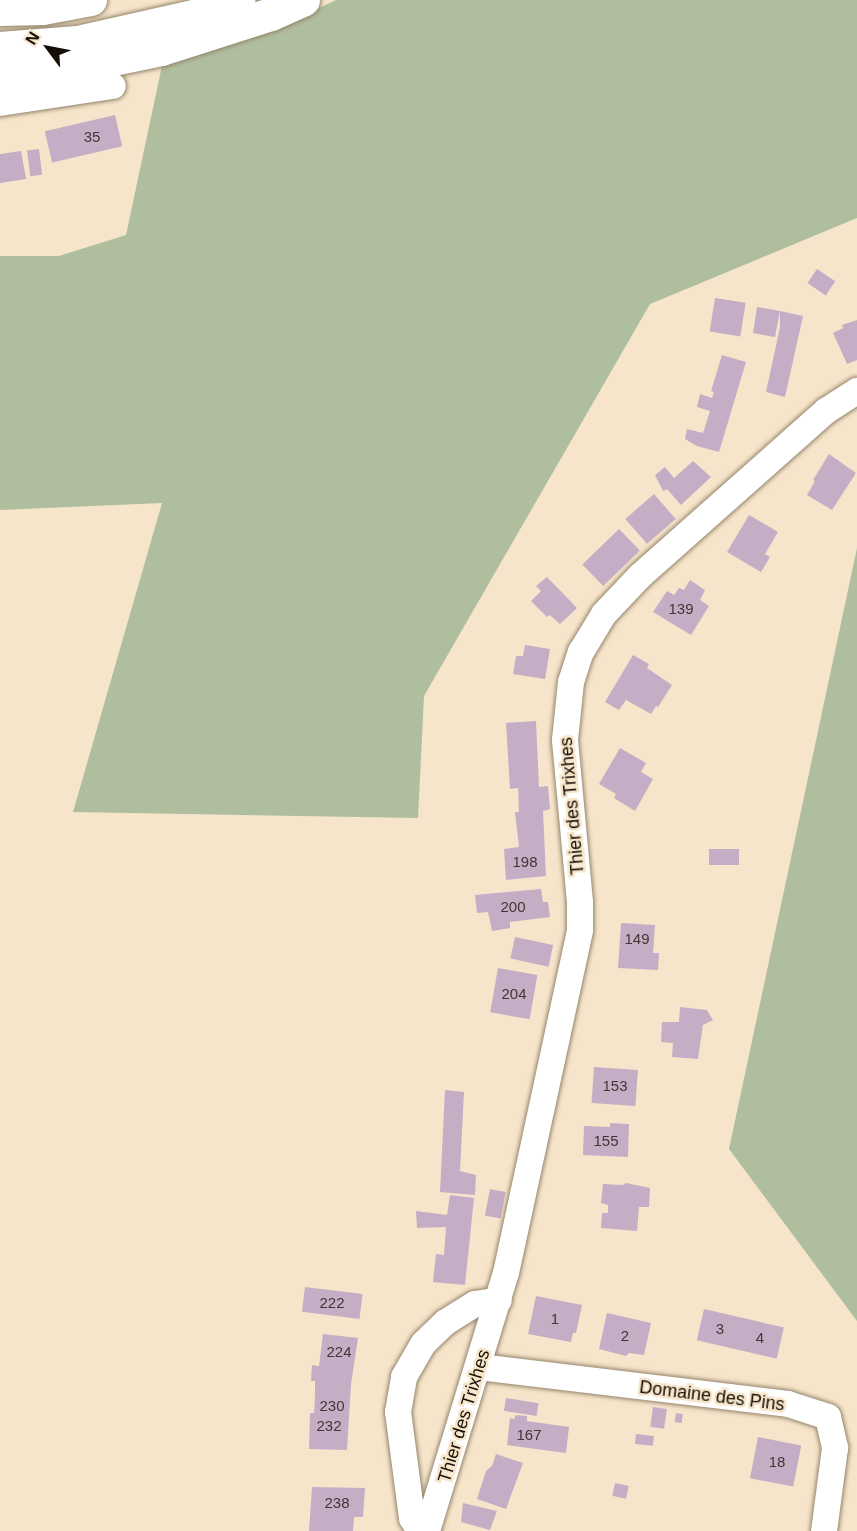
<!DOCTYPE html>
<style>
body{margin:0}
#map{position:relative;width:857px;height:1531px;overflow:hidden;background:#f6e5ca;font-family:Arial,sans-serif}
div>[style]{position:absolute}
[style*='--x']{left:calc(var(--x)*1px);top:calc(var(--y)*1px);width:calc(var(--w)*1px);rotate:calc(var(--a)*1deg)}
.green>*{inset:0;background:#afbe9f}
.building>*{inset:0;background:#c4aec6;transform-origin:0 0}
.roads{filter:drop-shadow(0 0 2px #95856c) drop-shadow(0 0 2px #95856c)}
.minor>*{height:26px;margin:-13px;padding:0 13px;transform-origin:13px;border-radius:13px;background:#fff}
.tertiary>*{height:32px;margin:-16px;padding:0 16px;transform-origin:16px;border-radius:16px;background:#fff}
.secondary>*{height:33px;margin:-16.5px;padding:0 16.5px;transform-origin:16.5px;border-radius:16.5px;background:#fff}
span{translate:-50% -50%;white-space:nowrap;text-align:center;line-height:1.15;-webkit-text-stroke:5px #f6e5ca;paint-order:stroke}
.number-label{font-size:15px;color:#403635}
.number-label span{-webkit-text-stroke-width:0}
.street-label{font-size:18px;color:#140e05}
.north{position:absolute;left:18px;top:18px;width:60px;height:60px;-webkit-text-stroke:4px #f6e5ca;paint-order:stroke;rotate:302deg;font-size:16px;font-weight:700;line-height:24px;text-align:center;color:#140e05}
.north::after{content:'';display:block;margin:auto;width:21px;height:27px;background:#140e05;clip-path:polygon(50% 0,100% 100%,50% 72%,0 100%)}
</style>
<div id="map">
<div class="green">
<div style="clip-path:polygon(336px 0,857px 0,857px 218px,650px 304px,424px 696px,418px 818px,73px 812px,162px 503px,0 510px,0 256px,59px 256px,126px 235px,163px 61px,272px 30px)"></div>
<div style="clip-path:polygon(857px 548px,857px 1321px,729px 1149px)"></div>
</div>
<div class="building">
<div style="left:115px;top:115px;width:32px;height:72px;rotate:77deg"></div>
<div style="left:39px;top:149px;width:26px;height:12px;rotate:83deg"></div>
<div style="clip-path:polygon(21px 151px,26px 179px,0 183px,0 154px)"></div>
<div style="left:817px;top:269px;width:22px;height:17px;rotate:34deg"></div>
<div style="left:715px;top:298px;width:31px;height:34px;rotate:9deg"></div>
<div style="clip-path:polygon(757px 307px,780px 311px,803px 316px,785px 397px,766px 392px,780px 327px,780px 311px,775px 337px,753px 333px)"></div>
<div style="clip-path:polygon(857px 320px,857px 360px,847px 364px,833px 333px,843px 328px,842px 325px)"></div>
<div style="clip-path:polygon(722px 355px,746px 362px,719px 452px,697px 446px,685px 439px,687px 429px,703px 433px,710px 411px,697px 407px,700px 394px,712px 398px,714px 392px,711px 391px)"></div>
<div style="clip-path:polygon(829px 454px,856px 473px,832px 510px,807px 495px,815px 481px,813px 480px)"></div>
<div style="clip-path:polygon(693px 461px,711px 477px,681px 505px,667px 489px,663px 491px,655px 475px,665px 467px,674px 478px)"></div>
<div style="left:654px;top:494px;width:33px;height:38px;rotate:49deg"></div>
<div style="clip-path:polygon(749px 515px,778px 532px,765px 554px,770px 557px,761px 572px,727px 552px)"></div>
<div style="left:619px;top:529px;width:30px;height:51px;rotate:46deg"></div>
<div style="clip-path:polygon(547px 577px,577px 608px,560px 624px,550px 615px,547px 617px,531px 601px,541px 591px,536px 586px)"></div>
<div style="clip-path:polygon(690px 580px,705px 590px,700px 600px,709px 606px,691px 635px,653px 612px,667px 591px,674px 595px,679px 588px,684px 590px)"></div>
<div style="clip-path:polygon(525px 645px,550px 649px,545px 679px,513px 674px,516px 656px,523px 656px)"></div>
<div style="clip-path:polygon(633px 655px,649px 664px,647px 668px,672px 685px,658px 707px,656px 706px,651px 714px,626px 700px,619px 710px,605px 702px)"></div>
<div style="clip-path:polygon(536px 721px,539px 787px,548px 786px,550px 809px,543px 811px,546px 876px,506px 880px,504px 849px,519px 847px,515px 812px,519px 812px,518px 788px,510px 789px,506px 723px)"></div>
<div style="clip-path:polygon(620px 748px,646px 763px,641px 772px,653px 779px,635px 811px,614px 798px,616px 794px,599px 784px)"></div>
<div style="left:709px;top:849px;width:30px;height:16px"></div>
<div style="clip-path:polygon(541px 889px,543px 902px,548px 902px,550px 917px,510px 922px,510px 928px,492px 931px,488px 912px,477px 913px,475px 895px)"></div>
<div style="clip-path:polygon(621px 923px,655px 925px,653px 953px,659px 953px,658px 970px,618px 968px)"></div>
<div style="left:515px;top:937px;width:39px;height:22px;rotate:12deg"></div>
<div style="left:498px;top:968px;width:40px;height:45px;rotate:10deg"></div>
<div style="clip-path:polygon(680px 1007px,707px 1010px,713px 1020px,703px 1025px,698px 1059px,672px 1057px,673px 1043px,661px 1042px,662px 1022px,679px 1022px)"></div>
<div style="left:594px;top:1067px;width:44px;height:36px;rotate:4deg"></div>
<div style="clip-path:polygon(445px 1090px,464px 1092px,460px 1171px,476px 1175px,475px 1195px,440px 1192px)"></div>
<div style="clip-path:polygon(610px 1123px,629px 1124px,628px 1157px,583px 1155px,584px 1126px,610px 1127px)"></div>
<div style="clip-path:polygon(626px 1183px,650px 1188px,649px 1207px,639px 1207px,637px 1231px,601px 1228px,602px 1213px,608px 1213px,608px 1205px,601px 1203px,603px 1184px,623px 1185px)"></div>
<div style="left:490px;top:1189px;width:16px;height:27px;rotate:11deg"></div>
<div style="clip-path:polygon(450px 1195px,474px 1198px,465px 1285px,433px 1282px,436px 1254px,444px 1255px,446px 1227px,417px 1228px,416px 1211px,447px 1215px)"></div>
<div style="left:305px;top:1287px;width:58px;height:25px;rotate:7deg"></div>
<div style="clip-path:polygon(536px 1296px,582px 1305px,576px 1333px,573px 1333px,571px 1342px,528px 1334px)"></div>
<div style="left:704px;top:1309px;width:82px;height:32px;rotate:13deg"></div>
<div style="clip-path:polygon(607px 1313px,651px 1323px,644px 1355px,629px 1353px,626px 1356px,599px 1349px)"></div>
<div style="clip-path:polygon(323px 1334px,358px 1338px,351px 1384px,347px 1450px,309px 1449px,310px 1413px,314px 1413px,315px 1396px,315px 1381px,311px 1381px,312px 1365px,319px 1366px)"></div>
<div style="left:506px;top:1398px;width:33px;height:13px;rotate:9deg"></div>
<div style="left:653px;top:1407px;width:14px;height:20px;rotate:8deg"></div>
<div style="left:676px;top:1413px;width:7px;height:9px;rotate:8deg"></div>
<div style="clip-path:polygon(516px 1415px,527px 1416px,527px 1421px,569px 1427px,566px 1453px,507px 1445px,510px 1418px,514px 1419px)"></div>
<div style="left:636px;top:1434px;width:18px;height:10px;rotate:6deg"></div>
<div style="left:758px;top:1437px;width:44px;height:42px;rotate:11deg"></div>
<div style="clip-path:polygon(496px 1454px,523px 1463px,506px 1509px,477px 1499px,486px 1471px,492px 1466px)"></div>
<div style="left:615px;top:1483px;width:14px;height:13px;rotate:12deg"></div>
<div style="clip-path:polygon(312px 1487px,365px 1488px,363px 1517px,354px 1517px,353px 1531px,309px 1531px)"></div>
<div style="clip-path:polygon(463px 1503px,497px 1511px,490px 1530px,461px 1522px)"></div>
</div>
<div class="roads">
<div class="minor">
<div style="--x:0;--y:103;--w:114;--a:-8.6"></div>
<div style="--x:479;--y:1367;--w:311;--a:6.8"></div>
<div style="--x:788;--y:1404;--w:42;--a:18"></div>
<div style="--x:828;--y:1417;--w:32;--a:77"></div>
<div style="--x:835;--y:1448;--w:84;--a:97.5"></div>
<div style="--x:420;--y:1531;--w:15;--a:-122"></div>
<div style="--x:412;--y:1518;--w:107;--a:-97.5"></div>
<div style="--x:398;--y:1412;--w:36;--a:-80"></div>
<div style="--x:404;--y:1377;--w:39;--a:-60"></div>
<div style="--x:424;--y:1343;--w:30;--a:-44"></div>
<div style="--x:446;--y:1322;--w:34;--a:-32"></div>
<div style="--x:475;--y:1304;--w:24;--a:-9"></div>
<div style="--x:427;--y:1531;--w:270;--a:-73"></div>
<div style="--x:506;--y:1273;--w:351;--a:-77.8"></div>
<div style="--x:580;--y:930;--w:28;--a:-90"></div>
<div style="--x:580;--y:902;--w:163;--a:-95.3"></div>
<div style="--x:565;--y:740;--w:58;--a:-84.1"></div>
<div style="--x:571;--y:682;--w:32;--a:-72"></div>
<div style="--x:581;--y:652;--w:44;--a:-58.8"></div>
<div style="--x:604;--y:614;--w:52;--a:-46.5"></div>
<div style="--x:640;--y:576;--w:249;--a:-41.6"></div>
<div style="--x:826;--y:411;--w:37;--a:-33"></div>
</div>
<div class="tertiary">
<div style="--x:0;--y:10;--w:43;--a:-1.3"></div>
<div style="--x:43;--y:9;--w:49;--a:-10.6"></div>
</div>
<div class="secondary">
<div style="--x:0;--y:48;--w:77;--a:-4.5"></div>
<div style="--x:77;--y:42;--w:132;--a:-12.7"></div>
<div style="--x:206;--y:13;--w:35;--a:-22"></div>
<div style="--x:0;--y:75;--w:60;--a:-4.8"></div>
<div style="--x:60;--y:70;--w:103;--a:-11.7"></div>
<div style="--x:161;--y:49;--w:115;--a:-17.7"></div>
<div style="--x:271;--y:14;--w:35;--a:-24"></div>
</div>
</div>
<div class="number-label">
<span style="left:92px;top:137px">35</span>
<span style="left:681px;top:609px">139</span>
<span style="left:525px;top:862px">198</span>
<span style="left:513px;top:907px">200</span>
<span style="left:637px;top:939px">149</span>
<span style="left:514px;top:994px">204</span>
<span style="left:615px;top:1086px">153</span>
<span style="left:606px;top:1141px">155</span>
<span style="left:332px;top:1303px">222</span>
<span style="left:555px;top:1319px">1</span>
<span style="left:720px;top:1329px">3</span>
<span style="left:625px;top:1336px">2</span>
<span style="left:760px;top:1338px">4</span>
<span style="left:339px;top:1352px">224</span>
<span style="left:332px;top:1406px">230</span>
<span style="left:329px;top:1426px">232</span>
<span style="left:529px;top:1435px">167</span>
<span style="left:777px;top:1462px">18</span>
<span style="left:337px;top:1503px">238</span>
</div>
<div class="street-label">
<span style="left:572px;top:806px;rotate:-95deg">Thier des Trixhes</span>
<span style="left:712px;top:1396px;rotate:7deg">Domaine des Pins</span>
<span style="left:464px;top:1416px;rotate:-73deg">Thier des Trixhes</span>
</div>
<div class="north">N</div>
</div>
